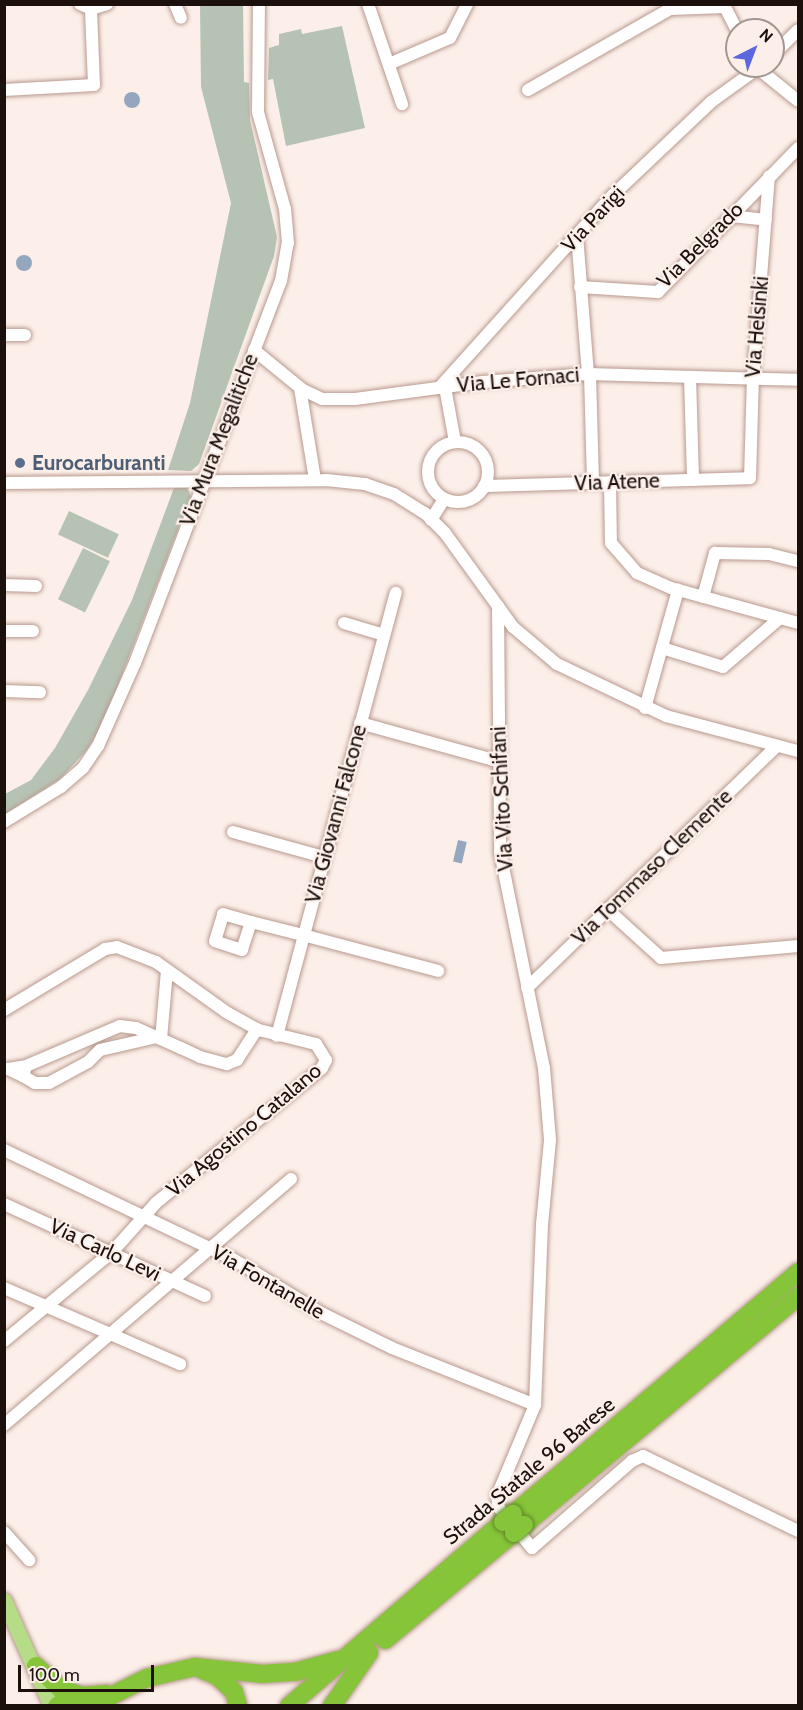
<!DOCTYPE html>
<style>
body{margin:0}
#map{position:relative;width:803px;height:1710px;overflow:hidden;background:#fcefe9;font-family:Cabin,sans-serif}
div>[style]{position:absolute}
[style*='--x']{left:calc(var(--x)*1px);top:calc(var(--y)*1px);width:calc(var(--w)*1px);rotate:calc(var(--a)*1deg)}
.green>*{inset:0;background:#b6c3b4;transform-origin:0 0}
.water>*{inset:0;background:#95a7bf;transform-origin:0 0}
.round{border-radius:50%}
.roads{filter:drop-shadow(0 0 2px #b8998d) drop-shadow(0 0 2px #b8998d)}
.minor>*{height:12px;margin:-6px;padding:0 6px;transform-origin:6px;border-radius:6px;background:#fff}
.minor>.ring{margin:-6px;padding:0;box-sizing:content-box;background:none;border:12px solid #fff;border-radius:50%}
.major>*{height:15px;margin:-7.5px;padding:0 7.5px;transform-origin:7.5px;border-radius:7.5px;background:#b6dc88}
.highway>*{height:18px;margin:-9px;padding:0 9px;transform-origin:9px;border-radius:9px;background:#86c539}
.bridges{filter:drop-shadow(0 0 2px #618629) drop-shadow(0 0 2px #618629)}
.highway-bridge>*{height:18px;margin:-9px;padding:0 9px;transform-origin:9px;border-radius:9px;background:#86c539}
.dots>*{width:16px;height:16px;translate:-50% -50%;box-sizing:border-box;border:3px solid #fcefe9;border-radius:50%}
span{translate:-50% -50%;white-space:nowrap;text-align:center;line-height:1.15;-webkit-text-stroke:4.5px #fcefe9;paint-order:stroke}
.street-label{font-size:21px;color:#1b100c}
.service-label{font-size:21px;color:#4e5e75;font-weight:700}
.left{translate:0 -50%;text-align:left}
.frame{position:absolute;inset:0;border:6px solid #1b100c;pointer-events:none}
.north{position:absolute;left:725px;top:18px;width:60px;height:60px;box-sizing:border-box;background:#fcefe9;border:2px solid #a29691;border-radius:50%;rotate:42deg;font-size:16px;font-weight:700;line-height:24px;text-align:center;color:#1b100c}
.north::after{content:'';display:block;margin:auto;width:21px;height:27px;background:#5c66dd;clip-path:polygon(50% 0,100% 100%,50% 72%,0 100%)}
.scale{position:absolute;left:18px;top:1665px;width:136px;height:27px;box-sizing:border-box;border:3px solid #1b100c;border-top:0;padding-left:8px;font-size:18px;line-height:21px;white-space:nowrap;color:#1b100c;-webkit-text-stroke:4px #fcefe9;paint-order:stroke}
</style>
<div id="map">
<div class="green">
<div style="clip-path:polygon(200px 5px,243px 5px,244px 82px,249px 83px,250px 120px,277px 237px,274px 256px,199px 464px,191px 471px,168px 470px,190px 403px,231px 203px,201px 87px)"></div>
<div style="clip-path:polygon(342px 26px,365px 128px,286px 146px,273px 79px,268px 80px,269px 48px,279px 45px,279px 34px,301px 29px,302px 34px)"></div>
<div style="clip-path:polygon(174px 488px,187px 488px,191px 496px,103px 724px,86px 751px,60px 779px,5px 814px,5px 794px,31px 780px,55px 748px,88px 690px,132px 600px)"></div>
<div style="left:69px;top:511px;width:55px;height:26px;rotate:25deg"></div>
<div style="left:83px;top:548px;width:30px;height:57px;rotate:26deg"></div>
</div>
<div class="water">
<div class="round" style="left:124px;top:92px;width:16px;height:16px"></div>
<div class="round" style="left:16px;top:255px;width:16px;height:16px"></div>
<div style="left:458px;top:840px;width:9px;height:22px;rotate:13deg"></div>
</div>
<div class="roads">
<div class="minor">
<div style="--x:80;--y:4;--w:12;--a:24"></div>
<div style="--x:91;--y:9;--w:17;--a:-17"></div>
<div style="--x:175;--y:4;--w:15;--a:67"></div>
<div style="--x:368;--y:4;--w:106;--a:71.2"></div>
<div style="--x:669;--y:4;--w:5;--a:79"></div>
<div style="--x:670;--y:9;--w:55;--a:-2.1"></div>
<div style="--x:725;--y:7;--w:27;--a:63"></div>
<div style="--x:773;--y:55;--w:35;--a:-45"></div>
<div style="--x:389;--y:64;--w:66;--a:-23.1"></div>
<div style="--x:450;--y:38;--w:38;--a:-63"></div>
<div style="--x:755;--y:66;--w:55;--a:39.1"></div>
<div style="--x:4;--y:90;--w:90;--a:-3.2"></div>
<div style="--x:94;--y:85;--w:76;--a:-92.3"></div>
<div style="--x:528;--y:90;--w:163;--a:-29.7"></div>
<div style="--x:730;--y:216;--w:36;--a:6"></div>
<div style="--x:577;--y:235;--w:139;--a:85.5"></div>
<div style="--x:580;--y:287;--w:78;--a:3.7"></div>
<div style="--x:658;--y:292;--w:201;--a:-45.8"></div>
<div style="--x:4;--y:335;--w:21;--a:0"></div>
<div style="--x:254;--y:350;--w:63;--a:39.2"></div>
<div style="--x:303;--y:390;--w:21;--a:25"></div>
<div style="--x:322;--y:399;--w:33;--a:0"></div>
<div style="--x:355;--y:399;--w:129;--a:-7.6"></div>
<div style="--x:483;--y:382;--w:105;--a:-4.4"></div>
<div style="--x:588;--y:374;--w:210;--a:1.6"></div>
<div style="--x:590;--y:374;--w:109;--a:88.4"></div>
<div style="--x:690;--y:377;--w:103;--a:88.3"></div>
<div style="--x:445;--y:387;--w:56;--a:79.7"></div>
<div style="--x:300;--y:388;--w:93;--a:80.7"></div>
<div style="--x:439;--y:388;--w:260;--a:-48"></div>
<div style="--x:613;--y:195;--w:135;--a:-43.5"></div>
<div style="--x:711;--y:102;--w:62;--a:-35.8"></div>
<div class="ring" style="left:428px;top:442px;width:48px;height:48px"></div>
<div style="--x:610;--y:482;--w:61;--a:89.1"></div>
<div style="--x:611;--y:543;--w:40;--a:49"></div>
<div style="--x:637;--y:573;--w:37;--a:24"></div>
<div style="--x:671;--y:588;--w:132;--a:15.4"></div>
<div style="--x:4;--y:483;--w:322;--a:-0.5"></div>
<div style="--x:326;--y:480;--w:39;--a:6"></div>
<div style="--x:365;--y:484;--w:31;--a:19"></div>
<div style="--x:394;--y:494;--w:36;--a:32"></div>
<div style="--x:425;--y:513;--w:28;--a:45"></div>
<div style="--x:445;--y:533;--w:116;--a:54.1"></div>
<div style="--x:513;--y:627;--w:57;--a:40.1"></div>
<div style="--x:557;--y:664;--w:121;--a:25.5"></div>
<div style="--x:666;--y:716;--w:137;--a:14.9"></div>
<div style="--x:484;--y:486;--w:266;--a:-1.7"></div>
<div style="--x:750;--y:478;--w:99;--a:-88.3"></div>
<div style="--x:753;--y:379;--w:203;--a:-85.5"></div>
<div style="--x:431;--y:520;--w:25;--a:-58"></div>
<div style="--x:4;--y:585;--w:32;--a:2"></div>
<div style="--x:703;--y:597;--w:46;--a:-74.7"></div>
<div style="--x:715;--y:553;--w:54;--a:1.1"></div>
<div style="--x:769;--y:554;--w:30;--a:14"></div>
<div style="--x:498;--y:606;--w:246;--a:89.5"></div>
<div style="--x:500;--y:852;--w:220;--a:78.5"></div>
<div style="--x:544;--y:1068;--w:72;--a:85.2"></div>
<div style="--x:550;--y:1140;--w:84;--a:95.4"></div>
<div style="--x:542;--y:1224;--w:181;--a:92.2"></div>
<div style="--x:535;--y:1405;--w:99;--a:112.7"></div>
<div style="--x:497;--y:1496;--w:12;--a:81"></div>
<div style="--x:499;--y:1508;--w:52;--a:50.5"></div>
<div style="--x:532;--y:1548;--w:133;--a:-41"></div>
<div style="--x:632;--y:1461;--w:12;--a:-24"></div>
<div style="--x:643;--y:1456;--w:172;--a:25.8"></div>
<div style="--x:344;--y:623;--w:42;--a:16.7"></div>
<div style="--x:4;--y:631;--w:29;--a:0"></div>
<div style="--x:662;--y:648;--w:64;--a:17.3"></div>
<div style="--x:723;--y:667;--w:75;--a:-40.7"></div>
<div style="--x:4;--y:691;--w:36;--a:2"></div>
<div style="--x:645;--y:708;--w:123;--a:-74.4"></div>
<div style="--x:360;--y:723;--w:142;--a:15.5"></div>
<div style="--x:4;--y:822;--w:67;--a:-31.6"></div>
<div style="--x:61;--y:787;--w:29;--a:-41"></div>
<div style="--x:83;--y:768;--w:27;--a:-56"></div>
<div style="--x:98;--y:746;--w:91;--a:-66"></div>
<div style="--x:135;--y:663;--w:409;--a:-69.1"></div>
<div style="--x:281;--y:281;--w:39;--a:-80"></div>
<div style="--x:288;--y:243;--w:34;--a:-95"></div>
<div style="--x:285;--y:209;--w:101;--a:-105.6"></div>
<div style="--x:258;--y:112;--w:108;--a:-89.5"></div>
<div style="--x:233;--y:832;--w:94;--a:15.4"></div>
<div style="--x:607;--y:909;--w:73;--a:42.2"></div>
<div style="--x:661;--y:958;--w:138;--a:-5"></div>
<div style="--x:251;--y:922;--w:29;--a:108"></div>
<div style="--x:242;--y:950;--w:28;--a:-162"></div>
<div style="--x:215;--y:941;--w:28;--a:-73"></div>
<div style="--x:223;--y:914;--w:29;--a:16"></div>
<div style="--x:251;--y:922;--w:54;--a:14"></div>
<div style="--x:303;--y:935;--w:140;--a:14.9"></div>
<div style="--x:527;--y:988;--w:348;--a:-44.1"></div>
<div style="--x:4;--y:1010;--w:118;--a:-31.1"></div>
<div style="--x:105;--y:949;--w:12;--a:-9"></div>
<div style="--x:117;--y:947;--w:42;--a:21"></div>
<div style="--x:156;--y:962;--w:86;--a:35.5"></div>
<div style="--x:226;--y:1012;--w:38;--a:29"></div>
<div style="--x:259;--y:1030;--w:59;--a:13.8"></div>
<div style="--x:316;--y:1044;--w:19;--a:58"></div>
<div style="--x:326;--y:1060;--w:9;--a:117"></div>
<div style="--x:322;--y:1068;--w:214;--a:140.9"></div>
<div style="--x:156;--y:1203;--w:66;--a:131.9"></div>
<div style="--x:112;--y:1252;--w:140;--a:140.5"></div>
<div style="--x:277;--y:1036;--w:459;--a:-75"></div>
<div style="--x:157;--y:1037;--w:58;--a:167.2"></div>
<div style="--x:100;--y:1050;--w:17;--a:135"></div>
<div style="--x:88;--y:1062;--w:44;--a:151.7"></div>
<div style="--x:49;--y:1083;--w:14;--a:180"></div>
<div style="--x:35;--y:1083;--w:14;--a:-150"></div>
<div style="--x:23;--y:1076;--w:10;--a:-73"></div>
<div style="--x:26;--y:1066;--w:102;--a:-23.1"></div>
<div style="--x:120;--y:1026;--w:16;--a:7"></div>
<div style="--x:136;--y:1028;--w:49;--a:24"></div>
<div style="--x:181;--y:1048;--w:21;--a:25"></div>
<div style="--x:200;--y:1057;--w:28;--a:15"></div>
<div style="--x:227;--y:1064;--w:11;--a:-22"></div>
<div style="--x:237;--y:1060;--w:37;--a:-57"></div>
<div style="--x:161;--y:1039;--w:69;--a:-85"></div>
<div style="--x:23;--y:1076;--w:17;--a:-155"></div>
<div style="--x:8;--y:1069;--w:18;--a:-9"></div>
<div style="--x:4;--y:1150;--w:254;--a:25.5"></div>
<div style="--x:233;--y:1259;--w:103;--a:31.5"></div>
<div style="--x:321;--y:1313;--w:79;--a:26.2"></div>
<div style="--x:392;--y:1348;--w:154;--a:21.7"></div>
<div style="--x:4;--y:1204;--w:221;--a:24.6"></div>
<div style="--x:4;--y:1288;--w:192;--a:23.4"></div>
<div style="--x:4;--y:1425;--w:378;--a:-40.6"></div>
<div style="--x:4;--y:1532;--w:38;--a:48"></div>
</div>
<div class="major">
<div style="--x:4;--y:1600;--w:116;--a:66.1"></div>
</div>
<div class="highway">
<div style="--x:513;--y:1514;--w:374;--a:-40.3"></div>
<div style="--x:524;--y:1525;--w:356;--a:-39.8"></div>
<div style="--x:385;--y:1640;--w:168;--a:-39.7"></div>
<div style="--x:36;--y:1666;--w:34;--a:43"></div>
<div style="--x:61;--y:1689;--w:19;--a:18"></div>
<div style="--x:202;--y:1670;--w:16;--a:22"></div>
<div style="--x:217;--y:1676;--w:23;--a:43"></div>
<div style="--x:234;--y:1692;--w:15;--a:74"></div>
<div style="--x:57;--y:1706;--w:16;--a:-35"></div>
<div style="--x:70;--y:1697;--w:36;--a:-5"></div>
<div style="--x:91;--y:1706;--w:63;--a:-26.6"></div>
<div style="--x:147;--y:1678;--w:49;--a:-12.9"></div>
<div style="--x:195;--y:1667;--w:68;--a:5.9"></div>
<div style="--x:263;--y:1674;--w:32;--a:-4"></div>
<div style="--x:295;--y:1672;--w:45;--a:-15.6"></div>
<div style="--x:289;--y:1706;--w:282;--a:-40.7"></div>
<div style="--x:332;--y:1706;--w:65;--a:-55.1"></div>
</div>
</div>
<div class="bridges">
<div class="highway-bridge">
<div style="--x:503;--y:1522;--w:13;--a:-39"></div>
<div style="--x:514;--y:1533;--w:13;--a:-39"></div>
</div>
</div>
<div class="dots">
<div style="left:20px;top:463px;background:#5c6f8a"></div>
</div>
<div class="street-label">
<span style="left:593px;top:219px;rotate:-47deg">Via Parigi</span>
<span style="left:700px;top:245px;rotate:-45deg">Via Belgrado</span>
<span style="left:757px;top:327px;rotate:-85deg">Via Helsinki</span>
<span style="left:518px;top:380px;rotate:-5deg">Via Le Fornaci</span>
<span style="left:219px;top:440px;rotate:-69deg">Via Mura Megalitiche</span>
<span style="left:617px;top:482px;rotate:-2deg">Via Atene</span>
<span style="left:502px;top:799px;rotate:-93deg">Via Vito Schifani</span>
<span style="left:336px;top:814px;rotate:-75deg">Via Giovanni Falcone</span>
<span style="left:652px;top:867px;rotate:-44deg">Via Tommaso Clemente</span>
<span style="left:244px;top:1130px;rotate:-40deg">Via Agostino Catalano</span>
<span style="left:105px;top:1250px;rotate:25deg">Via Carlo Levi</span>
<span style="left:268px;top:1282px;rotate:30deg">Via Fontanelle</span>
<span style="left:529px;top:1471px;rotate:-40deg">Strada Statale 96 Barese</span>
</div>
<div class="service-label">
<span class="left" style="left:32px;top:463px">Eurocarburanti</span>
</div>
<div class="frame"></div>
<div class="north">N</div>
<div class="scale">100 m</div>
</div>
